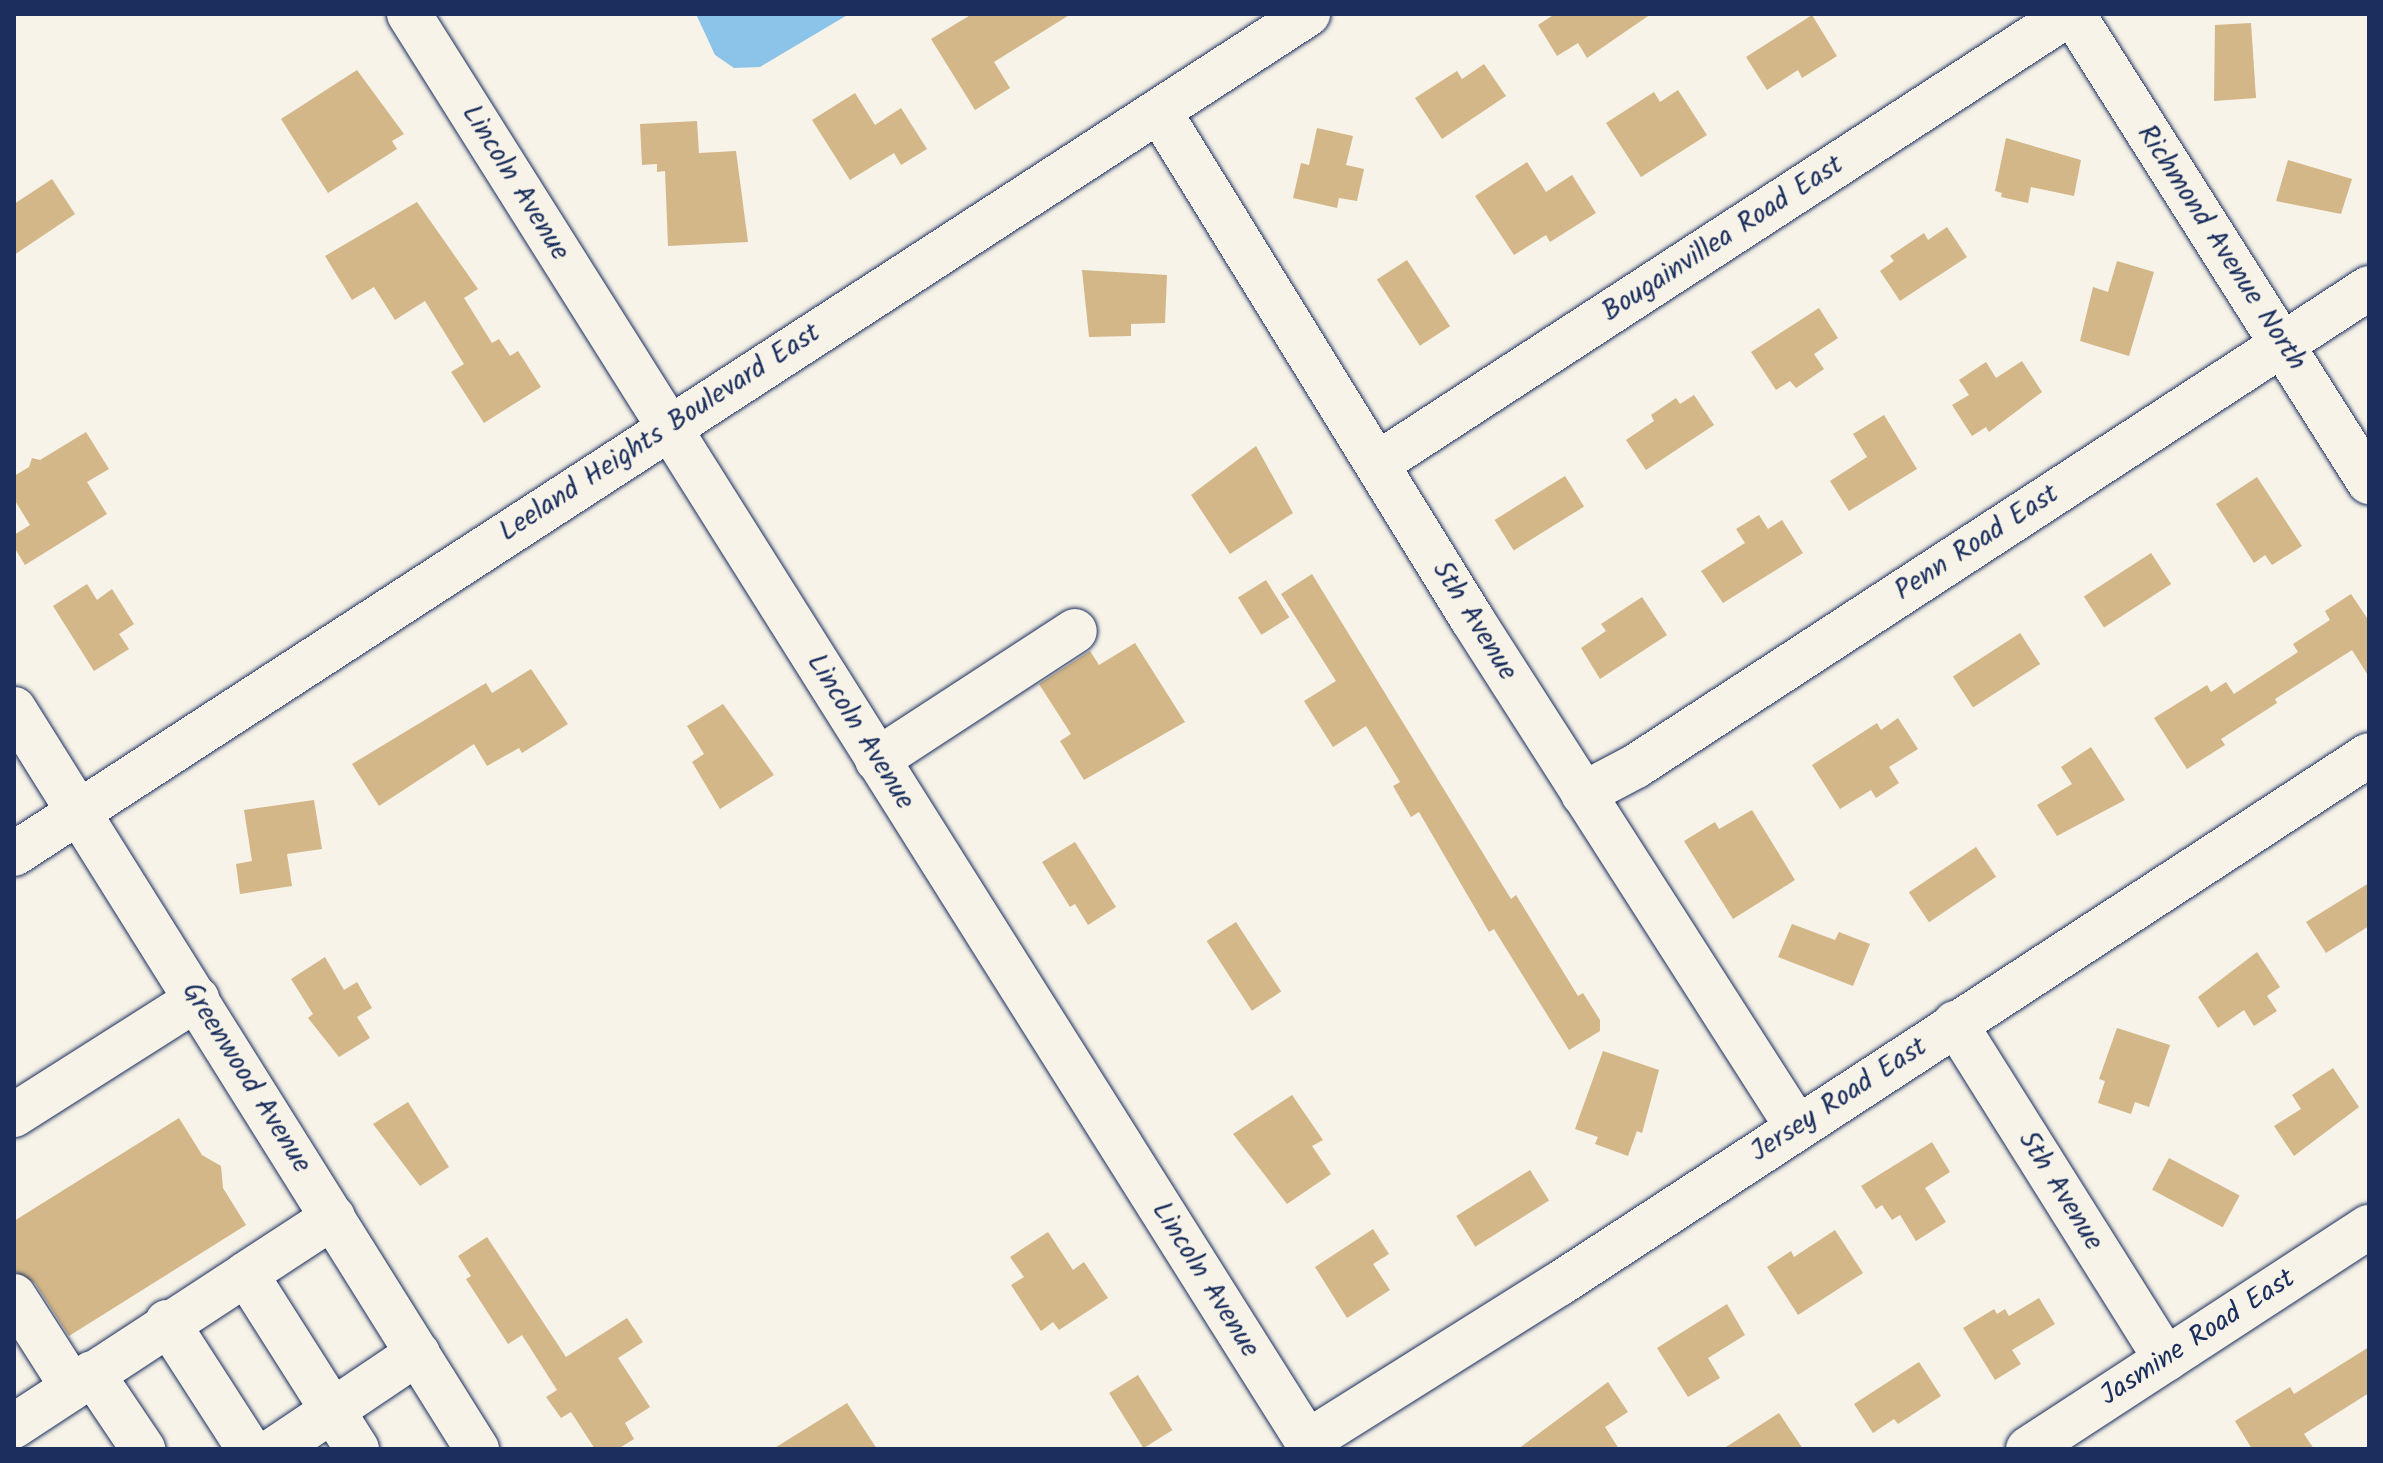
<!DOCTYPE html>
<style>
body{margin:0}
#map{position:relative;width:2383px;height:1463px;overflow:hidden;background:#f7f3e8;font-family:Kalam,sans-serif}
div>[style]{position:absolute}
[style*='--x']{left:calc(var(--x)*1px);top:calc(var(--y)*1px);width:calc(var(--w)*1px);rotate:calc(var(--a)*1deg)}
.water>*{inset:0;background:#8bc3e9}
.building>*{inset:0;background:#d3b788;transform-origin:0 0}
.roads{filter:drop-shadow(0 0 2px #1b2f5e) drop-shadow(0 0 2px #1b2f5e)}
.minor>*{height:44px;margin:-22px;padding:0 22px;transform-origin:22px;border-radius:22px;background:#f7f3e8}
.major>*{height:44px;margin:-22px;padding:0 22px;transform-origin:22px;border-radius:22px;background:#f7f3e8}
span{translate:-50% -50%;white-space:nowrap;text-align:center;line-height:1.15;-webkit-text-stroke:6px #f7f3e8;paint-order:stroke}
.street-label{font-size:28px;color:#1b2f5e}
.frame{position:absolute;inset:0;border:16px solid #1b2f5e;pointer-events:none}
</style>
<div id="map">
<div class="water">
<div style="clip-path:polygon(696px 14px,849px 14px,760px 67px,734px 68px,715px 55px)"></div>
</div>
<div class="building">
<div style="clip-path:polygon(972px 14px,1071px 14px,994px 62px,1010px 88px,975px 110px,931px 39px)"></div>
<div style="clip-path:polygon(1555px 14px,1651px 14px,1587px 58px,1578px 43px,1557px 56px,1538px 25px)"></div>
<div style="clip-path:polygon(1812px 15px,1837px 56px,1802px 78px,1798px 70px,1767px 90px,1746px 57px)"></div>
<div style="clip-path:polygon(2251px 23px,2256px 98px,2214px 101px,2215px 25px)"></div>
<div style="clip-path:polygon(1484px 64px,1506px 96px,1442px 139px,1415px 98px,1457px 71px,1462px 79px)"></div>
<div style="clip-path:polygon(357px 70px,404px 134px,392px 141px,397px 149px,328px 193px,281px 119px)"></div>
<div style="clip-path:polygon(1678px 90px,1707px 135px,1641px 177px,1606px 123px,1654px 92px,1660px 102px)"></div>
<div style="clip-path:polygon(855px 93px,875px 125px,901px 108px,927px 149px,901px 165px,894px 153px,850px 180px,812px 120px)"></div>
<div style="clip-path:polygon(697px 121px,699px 153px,736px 151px,748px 242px,668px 246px,665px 171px,657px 172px,657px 164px,642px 165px,640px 124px)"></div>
<div style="clip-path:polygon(1317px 128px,1353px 136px,1346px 165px,1364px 169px,1357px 201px,1339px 198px,1337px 208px,1293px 198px,1301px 163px,1309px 165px)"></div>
<div style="clip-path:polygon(2006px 138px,2081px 160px,2074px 196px,2031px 187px,2028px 203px,2001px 197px,2002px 193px,1995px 191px)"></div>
<div style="clip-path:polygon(2288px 160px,2352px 179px,2341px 214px,2276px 201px)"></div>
<div style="clip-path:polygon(1527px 162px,1546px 192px,1572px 175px,1596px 213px,1550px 242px,1546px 235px,1514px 255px,1475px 196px)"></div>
<div style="clip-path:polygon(52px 179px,75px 214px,14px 255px,14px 204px)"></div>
<div style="clip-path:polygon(417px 202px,478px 289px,464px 298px,492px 343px,499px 339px,510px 356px,518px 351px,541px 387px,484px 423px,451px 372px,464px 364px,425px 301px,395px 320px,374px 287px,352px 300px,325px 256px)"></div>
<div style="clip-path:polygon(1947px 227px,1967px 257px,1900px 301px,1880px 271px,1894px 261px,1890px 256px,1924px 233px,1928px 240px)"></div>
<div style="left:1407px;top:260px;width:79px;height:36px;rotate:57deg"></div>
<div style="clip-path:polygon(2117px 261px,2154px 272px,2129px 356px,2080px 341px,2093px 287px,2108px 292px)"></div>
<div style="clip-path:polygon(1082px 270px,1167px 275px,1165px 323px,1131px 324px,1131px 336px,1089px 337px)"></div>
<div style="clip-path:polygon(1819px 308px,1838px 338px,1814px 354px,1824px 369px,1796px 388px,1790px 381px,1776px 390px,1751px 352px)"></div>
<div style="clip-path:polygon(2022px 361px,2042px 392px,1989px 432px,1986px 427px,1972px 436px,1952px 405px,1969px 395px,1959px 380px,1986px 362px,1996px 378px)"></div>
<div style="clip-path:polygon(1694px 395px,1714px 425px,1646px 470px,1626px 440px,1654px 421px,1651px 415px,1676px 398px,1680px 404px)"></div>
<div style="clip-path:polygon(1884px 415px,1917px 469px,1849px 511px,1830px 481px,1867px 457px,1853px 434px)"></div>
<div style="clip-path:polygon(86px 432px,109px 469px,87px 482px,107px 514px,25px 565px,14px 547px,14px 535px,30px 525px,14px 499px,14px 476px,29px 467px,32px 458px,40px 460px)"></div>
<div style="clip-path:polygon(1256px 446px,1293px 513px,1230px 554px,1191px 495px)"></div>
<div style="left:1565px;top:476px;width:36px;height:83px;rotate:58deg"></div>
<div style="clip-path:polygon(2257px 477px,2302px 546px,2272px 565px,2265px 555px,2254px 563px,2216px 504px)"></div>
<div style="clip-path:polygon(1759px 515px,1768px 529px,1782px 520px,1803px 553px,1723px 603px,1701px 571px,1745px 543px,1736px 529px)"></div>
<div style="left:2151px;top:553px;width:37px;height:80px;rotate:57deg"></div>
<div style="clip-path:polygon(1312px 574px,1511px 899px,1516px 895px,1578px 996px,1583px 993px,1600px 1020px,1600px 1031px,1569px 1050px,1494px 929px,1489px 932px,1419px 812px,1411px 817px,1393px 786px,1400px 782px,1366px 726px,1333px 747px,1304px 701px,1336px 681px,1281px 594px)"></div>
<div style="left:1266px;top:580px;width:44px;height:33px;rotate:58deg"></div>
<div style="clip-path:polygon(87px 584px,97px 600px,112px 589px,134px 624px,119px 634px,129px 649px,94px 671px,53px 606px)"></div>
<div style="clip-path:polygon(2351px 594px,2369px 621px,2369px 677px,2352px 650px,2275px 699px,2277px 703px,2221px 739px,2225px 745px,2187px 769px,2154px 718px,2207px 685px,2211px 692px,2226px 682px,2234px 694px,2298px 652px,2293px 644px,2330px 620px,2325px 611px)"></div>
<div style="clip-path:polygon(1642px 597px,1667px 635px,1600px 679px,1581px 648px,1606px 631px,1601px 624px)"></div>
<div style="left:2020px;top:633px;width:37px;height:80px;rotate:57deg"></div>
<div style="clip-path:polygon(1135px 643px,1185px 722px,1084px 780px,1060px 741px,1071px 734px,1039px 684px,1090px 651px,1099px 665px)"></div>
<div style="clip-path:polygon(531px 669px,568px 724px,522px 753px,519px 748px,487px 766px,474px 744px,379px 806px,352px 764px,486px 683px,492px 693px)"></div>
<div style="clip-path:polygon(723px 704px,774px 775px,720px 809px,692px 762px,704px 754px,687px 726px)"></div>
<div style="clip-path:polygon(1898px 718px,1918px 749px,1889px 767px,1899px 783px,1876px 798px,1871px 790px,1840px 809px,1812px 765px,1877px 723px,1881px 730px)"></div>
<div style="clip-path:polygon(2091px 747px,2125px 800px,2057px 836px,2037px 805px,2072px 784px,2061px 767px)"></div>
<div style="clip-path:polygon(314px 800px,322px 849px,287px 854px,292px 886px,240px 894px,236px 864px,252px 861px,244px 810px)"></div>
<div style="clip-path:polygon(1752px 810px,1795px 880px,1733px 919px,1684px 841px,1715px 822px,1719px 829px)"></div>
<div style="clip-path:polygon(1075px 842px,1116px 907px,1088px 925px,1075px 904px,1070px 907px,1042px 862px)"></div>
<div style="left:1976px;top:847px;width:36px;height:81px;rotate:56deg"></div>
<div style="clip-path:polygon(2369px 883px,2369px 926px,2326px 953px,2306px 922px)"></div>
<div style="left:1236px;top:922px;width:83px;height:35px;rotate:57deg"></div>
<div style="clip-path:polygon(1792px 924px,1835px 940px,1839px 932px,1870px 944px,1853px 986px,1778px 957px)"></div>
<div style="clip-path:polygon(2257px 952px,2280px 987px,2267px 996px,2277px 1011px,2254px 1026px,2244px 1010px,2218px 1028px,2198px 997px)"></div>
<div style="clip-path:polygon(325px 957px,344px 990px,357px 982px,372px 1008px,357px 1017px,370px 1038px,339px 1057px,308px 1018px,313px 1014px,291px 979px)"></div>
<div style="clip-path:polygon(2117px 1028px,2170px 1045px,2149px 1107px,2135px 1102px,2131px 1114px,2098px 1103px,2105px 1081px,2099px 1079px)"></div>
<div style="clip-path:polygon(1603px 1051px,1659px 1070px,1642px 1133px,1637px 1131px,1628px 1156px,1595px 1144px,1598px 1137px,1575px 1129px)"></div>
<div style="clip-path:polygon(2333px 1068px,2359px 1107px,2294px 1156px,2274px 1126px,2301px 1109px,2292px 1095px)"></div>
<div style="clip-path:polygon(1292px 1095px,1323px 1140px,1312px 1146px,1331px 1174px,1287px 1204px,1233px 1134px)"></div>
<div style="clip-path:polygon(408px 1102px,449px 1167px,420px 1186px,373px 1124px)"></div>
<div style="clip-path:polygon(179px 1118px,202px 1155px,221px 1166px,223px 1188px,246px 1225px,69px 1336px,35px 1283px,14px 1271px,14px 1221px)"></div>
<div style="clip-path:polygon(1932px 1142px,1950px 1172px,1925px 1188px,1946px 1222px,1916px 1241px,1900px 1215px,1892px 1220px,1882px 1205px,1876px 1209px,1861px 1186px)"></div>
<div style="left:2169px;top:1158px;width:80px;height:36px;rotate:28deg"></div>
<div style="left:1530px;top:1170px;width:36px;height:87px;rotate:58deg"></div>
<div style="clip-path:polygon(1373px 1229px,1389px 1254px,1373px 1264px,1390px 1290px,1347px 1318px,1315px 1267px)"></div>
<div style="clip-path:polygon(1835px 1230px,1863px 1273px,1798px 1315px,1767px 1267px,1791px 1251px,1794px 1257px)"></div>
<div style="clip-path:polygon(1048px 1232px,1073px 1270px,1084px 1262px,1108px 1298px,1059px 1330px,1053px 1322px,1041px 1331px,1011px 1285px,1024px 1277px,1010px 1257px)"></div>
<div style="clip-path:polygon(487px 1237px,566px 1357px,627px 1318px,643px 1342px,618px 1358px,650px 1407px,625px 1423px,634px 1439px,618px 1449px,595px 1449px,571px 1412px,561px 1418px,546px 1397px,557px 1390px,522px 1335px,508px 1344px,466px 1279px,471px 1276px,458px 1256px)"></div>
<div style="clip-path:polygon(2039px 1298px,2055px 1324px,2012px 1350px,2021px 1364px,1995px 1380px,1963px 1328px,1994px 1309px,1997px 1314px,2005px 1309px,2009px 1316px)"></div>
<div style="clip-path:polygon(1727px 1304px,1745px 1335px,1708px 1358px,1720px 1378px,1688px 1397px,1657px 1348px)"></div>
<div style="clip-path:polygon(2369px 1347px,2369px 1393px,2304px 1434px,2314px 1449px,2252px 1449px,2235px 1421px,2290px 1387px,2294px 1394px)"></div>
<div style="clip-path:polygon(1919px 1362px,1941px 1396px,1898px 1424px,1894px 1419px,1873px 1433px,1854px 1404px)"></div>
<div style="left:1138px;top:1375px;width:65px;height:34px;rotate:58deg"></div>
<div style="clip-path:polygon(1608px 1382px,1628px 1412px,1605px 1427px,1619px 1449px,1518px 1449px)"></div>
<div style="clip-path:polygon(847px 1403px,877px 1449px,773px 1449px)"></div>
<div style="clip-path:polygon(1779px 1413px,1803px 1449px,1723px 1449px)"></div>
</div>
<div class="roads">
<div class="minor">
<div style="--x:409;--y:14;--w:1695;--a:57.82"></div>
<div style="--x:2073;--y:14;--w:554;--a:57.69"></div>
<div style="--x:1159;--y:111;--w:597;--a:58.36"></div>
<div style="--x:1472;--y:619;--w:603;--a:57.39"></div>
<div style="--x:1377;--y:464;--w:825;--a:-33.04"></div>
<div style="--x:14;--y:709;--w:873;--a:57.97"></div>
<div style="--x:877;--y:760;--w:236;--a:-33.1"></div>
<div style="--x:1583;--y:794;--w:60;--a:-27.8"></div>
<div style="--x:1636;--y:766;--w:875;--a:-33.11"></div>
<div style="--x:1955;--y:1023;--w:397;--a:57.9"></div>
<div style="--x:14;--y:1115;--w:217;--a:-32.4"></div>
<div style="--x:246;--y:1274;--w:104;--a:-33.2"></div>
<div style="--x:14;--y:1296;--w:106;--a:57.4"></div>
<div style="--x:167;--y:1322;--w:151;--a:57.2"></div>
<div style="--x:92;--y:1373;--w:92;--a:56.1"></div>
<div style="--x:14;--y:1426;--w:277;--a:-33.2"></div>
<div style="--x:246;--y:1274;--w:207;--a:57.6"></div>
<div style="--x:1307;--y:1442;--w:297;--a:-32.1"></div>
<div style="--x:1559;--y:1284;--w:967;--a:-33.15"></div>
<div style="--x:275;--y:1449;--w:172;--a:-33.9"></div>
<div style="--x:2028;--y:1449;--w:407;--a:-33.1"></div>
</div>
<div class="major">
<div style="--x:14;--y:854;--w:1543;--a:-32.99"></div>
</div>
</div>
<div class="street-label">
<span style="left:515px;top:183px;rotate:58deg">Lincoln Avenue</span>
<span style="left:1723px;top:239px;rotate:-33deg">Bougainvillea Road East</span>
<span style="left:2221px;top:248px;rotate:57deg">Richmond Avenue North</span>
<span style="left:660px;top:433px;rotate:-33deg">Leeland Heights Boulevard East</span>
<span style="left:1977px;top:543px;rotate:-33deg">Penn Road East</span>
<span style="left:1474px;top:621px;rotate:58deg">5th Avenue</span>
<span style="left:860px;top:732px;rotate:58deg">Lincoln Avenue</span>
<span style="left:246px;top:1078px;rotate:58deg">Greenwood Avenue</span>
<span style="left:1839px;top:1100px;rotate:-33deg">Jersey Road East</span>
<span style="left:2060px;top:1191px;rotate:58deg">5th Avenue</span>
<span style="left:1205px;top:1280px;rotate:58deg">Lincoln Avenue</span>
<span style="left:2198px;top:1338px;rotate:-33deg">Jasmine Road East</span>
</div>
<div class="frame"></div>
</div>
